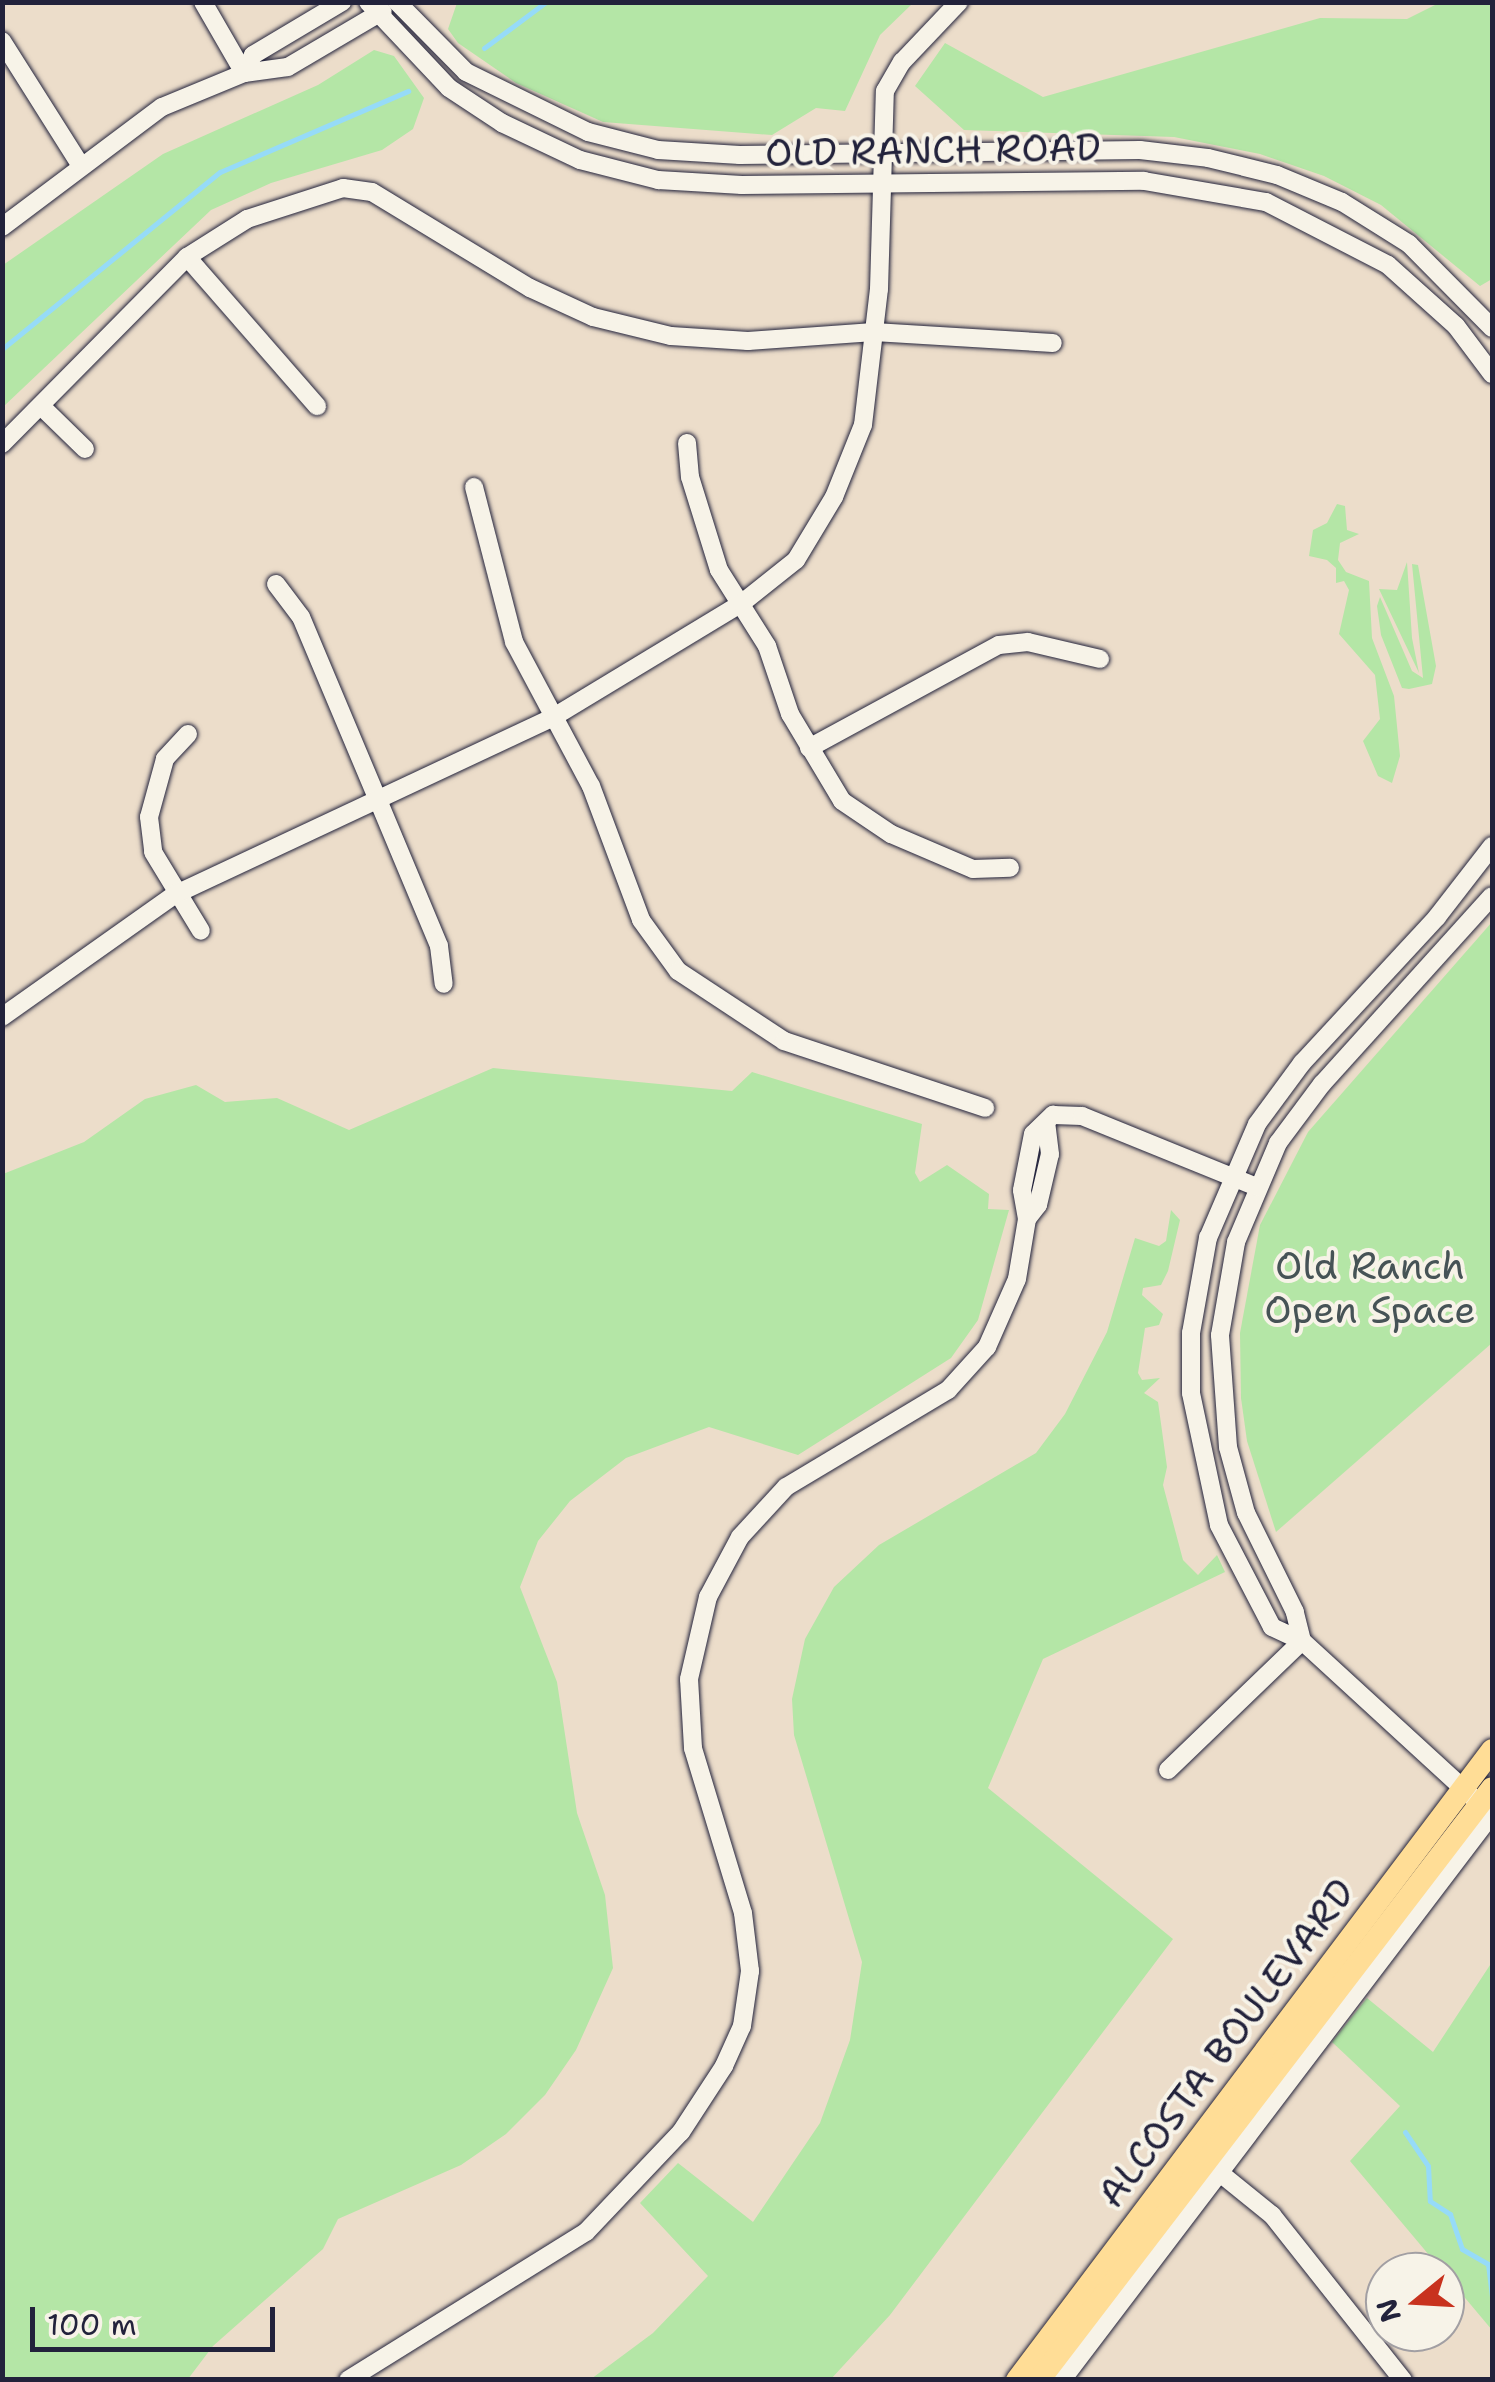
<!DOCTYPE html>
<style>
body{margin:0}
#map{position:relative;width:1495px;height:2382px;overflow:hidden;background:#ecddca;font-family:"Shantell Sans",sans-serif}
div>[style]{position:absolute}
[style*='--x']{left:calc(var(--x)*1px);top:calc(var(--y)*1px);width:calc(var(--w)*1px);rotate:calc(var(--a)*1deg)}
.green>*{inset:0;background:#b4e6a6}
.stream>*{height:5px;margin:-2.5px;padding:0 2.5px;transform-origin:2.5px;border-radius:2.5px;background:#96dbf8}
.roads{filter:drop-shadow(0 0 2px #22223b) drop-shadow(0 0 2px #22223b)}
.minor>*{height:18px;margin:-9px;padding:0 9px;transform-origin:9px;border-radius:9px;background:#f7f3e8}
.major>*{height:22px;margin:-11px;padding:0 11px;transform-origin:11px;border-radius:11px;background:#ffdd96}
span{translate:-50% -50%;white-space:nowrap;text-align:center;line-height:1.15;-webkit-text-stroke:8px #f7f3e8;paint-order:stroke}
.street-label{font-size:38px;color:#22223b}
.park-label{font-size:38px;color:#465356}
.frame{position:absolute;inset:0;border:5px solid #22223b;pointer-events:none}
.north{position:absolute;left:1365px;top:2252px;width:100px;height:100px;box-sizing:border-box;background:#f7f3e8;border:2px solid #a29fa3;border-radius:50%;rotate:252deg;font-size:28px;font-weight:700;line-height:40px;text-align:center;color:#22223b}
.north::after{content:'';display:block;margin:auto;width:35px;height:45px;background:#c8321e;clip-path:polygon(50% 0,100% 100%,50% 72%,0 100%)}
.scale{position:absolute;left:30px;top:2307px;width:245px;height:45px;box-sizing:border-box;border:5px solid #22223b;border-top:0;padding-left:12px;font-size:30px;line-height:35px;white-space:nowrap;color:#22223b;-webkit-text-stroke:8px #f7f3e8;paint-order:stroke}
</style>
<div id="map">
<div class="green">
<div style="clip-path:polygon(1441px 2px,1492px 3px,1492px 279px,1480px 286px,1381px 205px,1324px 176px,1260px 154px,1174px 137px,964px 130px,915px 86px,945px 43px,1043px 97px,1320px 18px,1407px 19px)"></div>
<div style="clip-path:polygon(457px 3px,457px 2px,913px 3px,880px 35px,845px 111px,816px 108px,772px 135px,603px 122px,516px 83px,458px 43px,448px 29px)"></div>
<div style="clip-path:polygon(374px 50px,394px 56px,424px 98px,413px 129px,382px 150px,271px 183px,211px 210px,3px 407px,3px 265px,163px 154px,318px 85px)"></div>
<div style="clip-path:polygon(1337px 504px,1345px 506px,1347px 530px,1359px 534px,1340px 543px,1338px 560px,1346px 572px,1369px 581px,1372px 638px,1394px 696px,1400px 756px,1392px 783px,1378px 776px,1363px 741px,1380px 719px,1375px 675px,1339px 634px,1349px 590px,1344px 581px,1336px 583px,1336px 568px,1327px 560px,1309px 556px,1313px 530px,1327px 523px)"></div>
<div style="clip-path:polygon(1407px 562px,1412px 638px,1419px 673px,1379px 589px,1397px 590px)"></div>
<div style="clip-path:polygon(1412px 564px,1418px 565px,1436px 666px,1432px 684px,1409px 689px,1402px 688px,1381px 635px,1377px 606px,1380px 597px,1412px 671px,1423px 678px)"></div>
<div style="clip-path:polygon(1492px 922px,1492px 1343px,1276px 1532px,1247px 1441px,1241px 1398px,1240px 1333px,1260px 1225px,1308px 1132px)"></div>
<div style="clip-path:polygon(493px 1068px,732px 1091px,752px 1072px,922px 1124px,915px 1173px,920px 1182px,947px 1165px,989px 1194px,988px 1209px,1009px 1210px,978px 1320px,951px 1358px,798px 1455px,709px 1427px,626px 1458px,570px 1501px,538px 1541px,520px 1587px,557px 1682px,577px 1813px,605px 1895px,613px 1968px,576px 2050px,545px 2095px,506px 2134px,461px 2165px,338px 2219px,323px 2249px,213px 2346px,188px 2379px,3px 2379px,3px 1174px,84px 1142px,145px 1099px,196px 1085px,225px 1102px,277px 1098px,349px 1130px)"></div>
<div style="clip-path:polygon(1171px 1210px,1180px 1220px,1168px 1271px,1161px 1285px,1143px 1288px,1142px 1295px,1163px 1314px,1159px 1325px,1145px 1328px,1138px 1373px,1142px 1380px,1160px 1378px,1144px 1393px,1158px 1402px,1167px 1467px,1163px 1485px,1183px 1560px,1198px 1575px,1217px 1555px,1225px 1572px,1043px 1659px,988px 1788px,1173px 1939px,890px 2315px,831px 2379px,591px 2379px,653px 2333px,708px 2276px,640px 2203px,678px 2163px,753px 2222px,820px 2123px,850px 2040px,862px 1962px,794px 1735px,792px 1699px,805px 1639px,834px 1587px,879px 1545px,1036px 1453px,1065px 1414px,1107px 1332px,1135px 1238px,1159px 1246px,1166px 1241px)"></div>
<div style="clip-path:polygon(1492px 1962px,1492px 2330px,1350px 2161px,1400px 2106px,1332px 2042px,1367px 1998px,1433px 2052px)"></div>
</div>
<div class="stream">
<div style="--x:484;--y:48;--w:77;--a:-36.6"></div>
<div style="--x:2;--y:349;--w:281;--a:-39.1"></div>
<div style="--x:220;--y:172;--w:205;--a:-23.3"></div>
<div style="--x:1405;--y:2132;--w:41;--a:55.9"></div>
<div style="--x:1428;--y:2166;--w:35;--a:87"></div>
<div style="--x:1430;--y:2201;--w:24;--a:33"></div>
<div style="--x:1450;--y:2214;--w:37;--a:71"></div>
<div style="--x:1462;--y:2249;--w:30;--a:30"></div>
<div style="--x:1488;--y:2264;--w:33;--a:83"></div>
</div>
<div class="roads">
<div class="minor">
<div style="--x:203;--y:2;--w:82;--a:60"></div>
<div style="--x:368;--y:2;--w:118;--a:46.7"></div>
<div style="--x:449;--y:88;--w:64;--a:33.4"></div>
<div style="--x:502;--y:123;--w:86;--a:25.4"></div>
<div style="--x:580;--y:160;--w:81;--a:14.4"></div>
<div style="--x:658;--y:180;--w:84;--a:3.4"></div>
<div style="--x:742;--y:185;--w:402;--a:-0.6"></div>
<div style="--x:1144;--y:181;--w:124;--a:9.8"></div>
<div style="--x:1266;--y:202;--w:137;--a:27.3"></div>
<div style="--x:1388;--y:265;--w:91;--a:41.9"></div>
<div style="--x:1456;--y:326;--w:60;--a:53.1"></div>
<div style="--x:397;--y:2;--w:98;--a:45.4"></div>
<div style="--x:466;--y:72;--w:136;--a:26.2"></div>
<div style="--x:588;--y:132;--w:72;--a:14.4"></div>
<div style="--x:658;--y:150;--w:82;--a:3.5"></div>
<div style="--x:740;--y:155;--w:400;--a:-0.7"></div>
<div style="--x:1140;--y:150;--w:68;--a:6.7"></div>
<div style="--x:1208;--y:158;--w:71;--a:13.8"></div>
<div style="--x:1277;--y:175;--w:70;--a:22.6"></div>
<div style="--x:1342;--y:202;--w:79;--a:32.1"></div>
<div style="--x:1409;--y:244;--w:118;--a:45.3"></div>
<div style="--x:2;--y:41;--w:148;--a:57.7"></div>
<div style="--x:244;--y:73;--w:20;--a:-63"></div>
<div style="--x:253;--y:55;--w:104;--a:-30.8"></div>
<div style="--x:2;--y:227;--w:200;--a:-36.9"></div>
<div style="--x:162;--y:107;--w:89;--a:-22.5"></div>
<div style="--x:244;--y:73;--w:44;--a:-7.8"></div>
<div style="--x:288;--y:67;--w:110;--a:-30.5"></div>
<div style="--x:187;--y:257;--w:198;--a:48.9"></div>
<div style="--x:42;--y:407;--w:60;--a:44.3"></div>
<div style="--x:687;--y:443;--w:34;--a:85"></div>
<div style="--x:690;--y:477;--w:97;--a:72.7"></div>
<div style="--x:719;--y:570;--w:90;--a:57.7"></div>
<div style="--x:767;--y:646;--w:72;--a:71.3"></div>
<div style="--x:790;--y:714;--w:101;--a:59.1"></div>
<div style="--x:842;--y:801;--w:59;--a:34"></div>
<div style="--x:891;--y:834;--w:89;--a:23.1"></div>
<div style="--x:973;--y:869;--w:37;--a:-2"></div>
<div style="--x:2;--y:444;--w:263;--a:-45.3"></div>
<div style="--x:187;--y:257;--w:71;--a:-32.3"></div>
<div style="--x:247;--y:219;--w:101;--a:-17.9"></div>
<div style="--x:343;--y:188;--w:29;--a:8"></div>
<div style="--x:372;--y:192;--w:185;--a:31.3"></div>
<div style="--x:530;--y:288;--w:69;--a:24.7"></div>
<div style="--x:593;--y:317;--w:80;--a:13.7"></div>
<div style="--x:671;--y:336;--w:77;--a:3.7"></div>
<div style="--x:748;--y:341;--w:126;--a:-4.1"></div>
<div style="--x:874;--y:332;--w:179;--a:3.5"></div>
<div style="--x:474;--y:487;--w:160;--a:75.5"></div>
<div style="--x:514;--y:642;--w:163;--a:61.9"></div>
<div style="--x:591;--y:786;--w:143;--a:69.5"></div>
<div style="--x:641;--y:920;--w:63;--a:54"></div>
<div style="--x:678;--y:971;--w:127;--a:33.4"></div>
<div style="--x:784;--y:1041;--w:212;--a:18.4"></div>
<div style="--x:276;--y:584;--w:41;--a:52.9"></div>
<div style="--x:301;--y:617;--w:199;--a:67.2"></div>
<div style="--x:378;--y:800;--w:158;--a:67.3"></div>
<div style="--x:439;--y:946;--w:38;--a:83"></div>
<div style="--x:188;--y:734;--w:34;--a:133"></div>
<div style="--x:165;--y:759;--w:60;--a:105.4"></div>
<div style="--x:149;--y:817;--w:35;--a:83"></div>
<div style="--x:153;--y:852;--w:92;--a:58.7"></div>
<div style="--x:809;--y:748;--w:216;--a:-28.5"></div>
<div style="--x:999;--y:645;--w:29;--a:-6"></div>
<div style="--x:1028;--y:642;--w:74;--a:13.3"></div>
<div style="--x:2;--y:1017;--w:213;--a:-35.3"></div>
<div style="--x:176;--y:894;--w:415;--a:-25.1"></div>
<div style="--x:552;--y:718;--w:222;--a:-31.2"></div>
<div style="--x:742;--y:603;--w:69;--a:-38.5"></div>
<div style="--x:796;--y:560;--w:74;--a:-58.9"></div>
<div style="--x:834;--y:497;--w:78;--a:-68.1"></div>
<div style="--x:863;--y:425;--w:137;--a:-83.3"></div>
<div style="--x:879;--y:289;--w:198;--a:-88.3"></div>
<div style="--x:885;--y:91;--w:34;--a:-60"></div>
<div style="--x:902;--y:62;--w:83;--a:-46.5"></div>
<div style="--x:1027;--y:1219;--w:18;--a:-52"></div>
<div style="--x:1038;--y:1205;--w:52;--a:-76.8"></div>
<div style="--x:1050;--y:1154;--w:31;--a:-97"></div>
<div style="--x:1302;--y:1641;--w:30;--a:-104"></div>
<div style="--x:1295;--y:1612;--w:110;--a:-116.3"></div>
<div style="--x:1246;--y:1513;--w:68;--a:-105.3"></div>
<div style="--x:1228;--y:1447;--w:112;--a:-94.1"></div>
<div style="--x:1220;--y:1335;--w:94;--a:-80.2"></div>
<div style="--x:1236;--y:1242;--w:108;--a:-67"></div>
<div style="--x:1278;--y:1143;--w:74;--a:-53.3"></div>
<div style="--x:1322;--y:1084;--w:253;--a:-47.9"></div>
<div style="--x:1168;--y:1770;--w:186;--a:-43.9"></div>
<div style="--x:1492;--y:1815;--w:258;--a:-137.5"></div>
<div style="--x:1302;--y:1641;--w:33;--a:-155"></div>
<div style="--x:1272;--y:1627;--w:115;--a:-117.5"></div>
<div style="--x:1219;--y:1525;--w:135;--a:-102"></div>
<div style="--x:1191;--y:1393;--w:60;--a:-90"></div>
<div style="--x:1191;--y:1333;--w:97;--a:-79.9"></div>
<div style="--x:1208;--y:1238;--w:124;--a:-66.7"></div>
<div style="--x:1257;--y:1124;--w:76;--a:-53.6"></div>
<div style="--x:1302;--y:1063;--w:199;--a:-47.2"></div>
<div style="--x:1437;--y:917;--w:90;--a:-52.2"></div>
<div style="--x:1210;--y:2165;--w:80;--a:38.9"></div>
<div style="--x:1272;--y:2215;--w:211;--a:51.6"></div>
<div style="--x:348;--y:2380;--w:280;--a:-31.9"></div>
<div style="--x:586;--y:2232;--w:138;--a:-46.5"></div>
<div style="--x:681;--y:2132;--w:79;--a:-56.9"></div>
<div style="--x:724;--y:2066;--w:44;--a:-65.8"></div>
<div style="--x:742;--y:2026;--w:56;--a:-81.7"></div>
<div style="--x:750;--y:1971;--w:58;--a:-96.9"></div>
<div style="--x:743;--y:1913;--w:172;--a:-106.9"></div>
<div style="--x:693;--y:1748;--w:69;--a:-93.3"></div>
<div style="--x:689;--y:1679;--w:84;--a:-77"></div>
<div style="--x:708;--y:1597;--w:68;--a:-61.9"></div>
<div style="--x:740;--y:1537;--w:68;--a:-47.4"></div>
<div style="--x:786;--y:1487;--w:189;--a:-30.9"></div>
<div style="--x:948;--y:1390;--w:58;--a:-47.8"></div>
<div style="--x:987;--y:1347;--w:74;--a:-66.2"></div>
<div style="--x:1017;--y:1279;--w:61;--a:-80.5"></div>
<div style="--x:1027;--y:1219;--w:29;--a:-100"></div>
<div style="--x:1022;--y:1190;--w:57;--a:-78.9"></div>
<div style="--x:1033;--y:1134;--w:28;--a:-44"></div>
<div style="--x:1053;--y:1115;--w:29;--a:2"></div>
<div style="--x:1082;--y:1116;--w:189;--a:22.1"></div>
<div style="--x:1062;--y:2380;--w:711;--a:-52.78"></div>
</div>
<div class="major">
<div style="--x:1017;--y:2380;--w:789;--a:-52.98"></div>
<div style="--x:1039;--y:2380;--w:745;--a:-52.58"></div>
</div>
</div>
<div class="street-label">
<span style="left:933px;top:150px;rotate:-1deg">OLD RANCH ROAD</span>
<span style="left:1226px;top:2043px;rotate:-53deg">ALCOSTA BOULEVARD</span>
</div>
<div class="park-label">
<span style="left:1370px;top:1288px">Old Ranch<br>Open Space</span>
</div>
<div class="frame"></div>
<div class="north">N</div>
<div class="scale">100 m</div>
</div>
